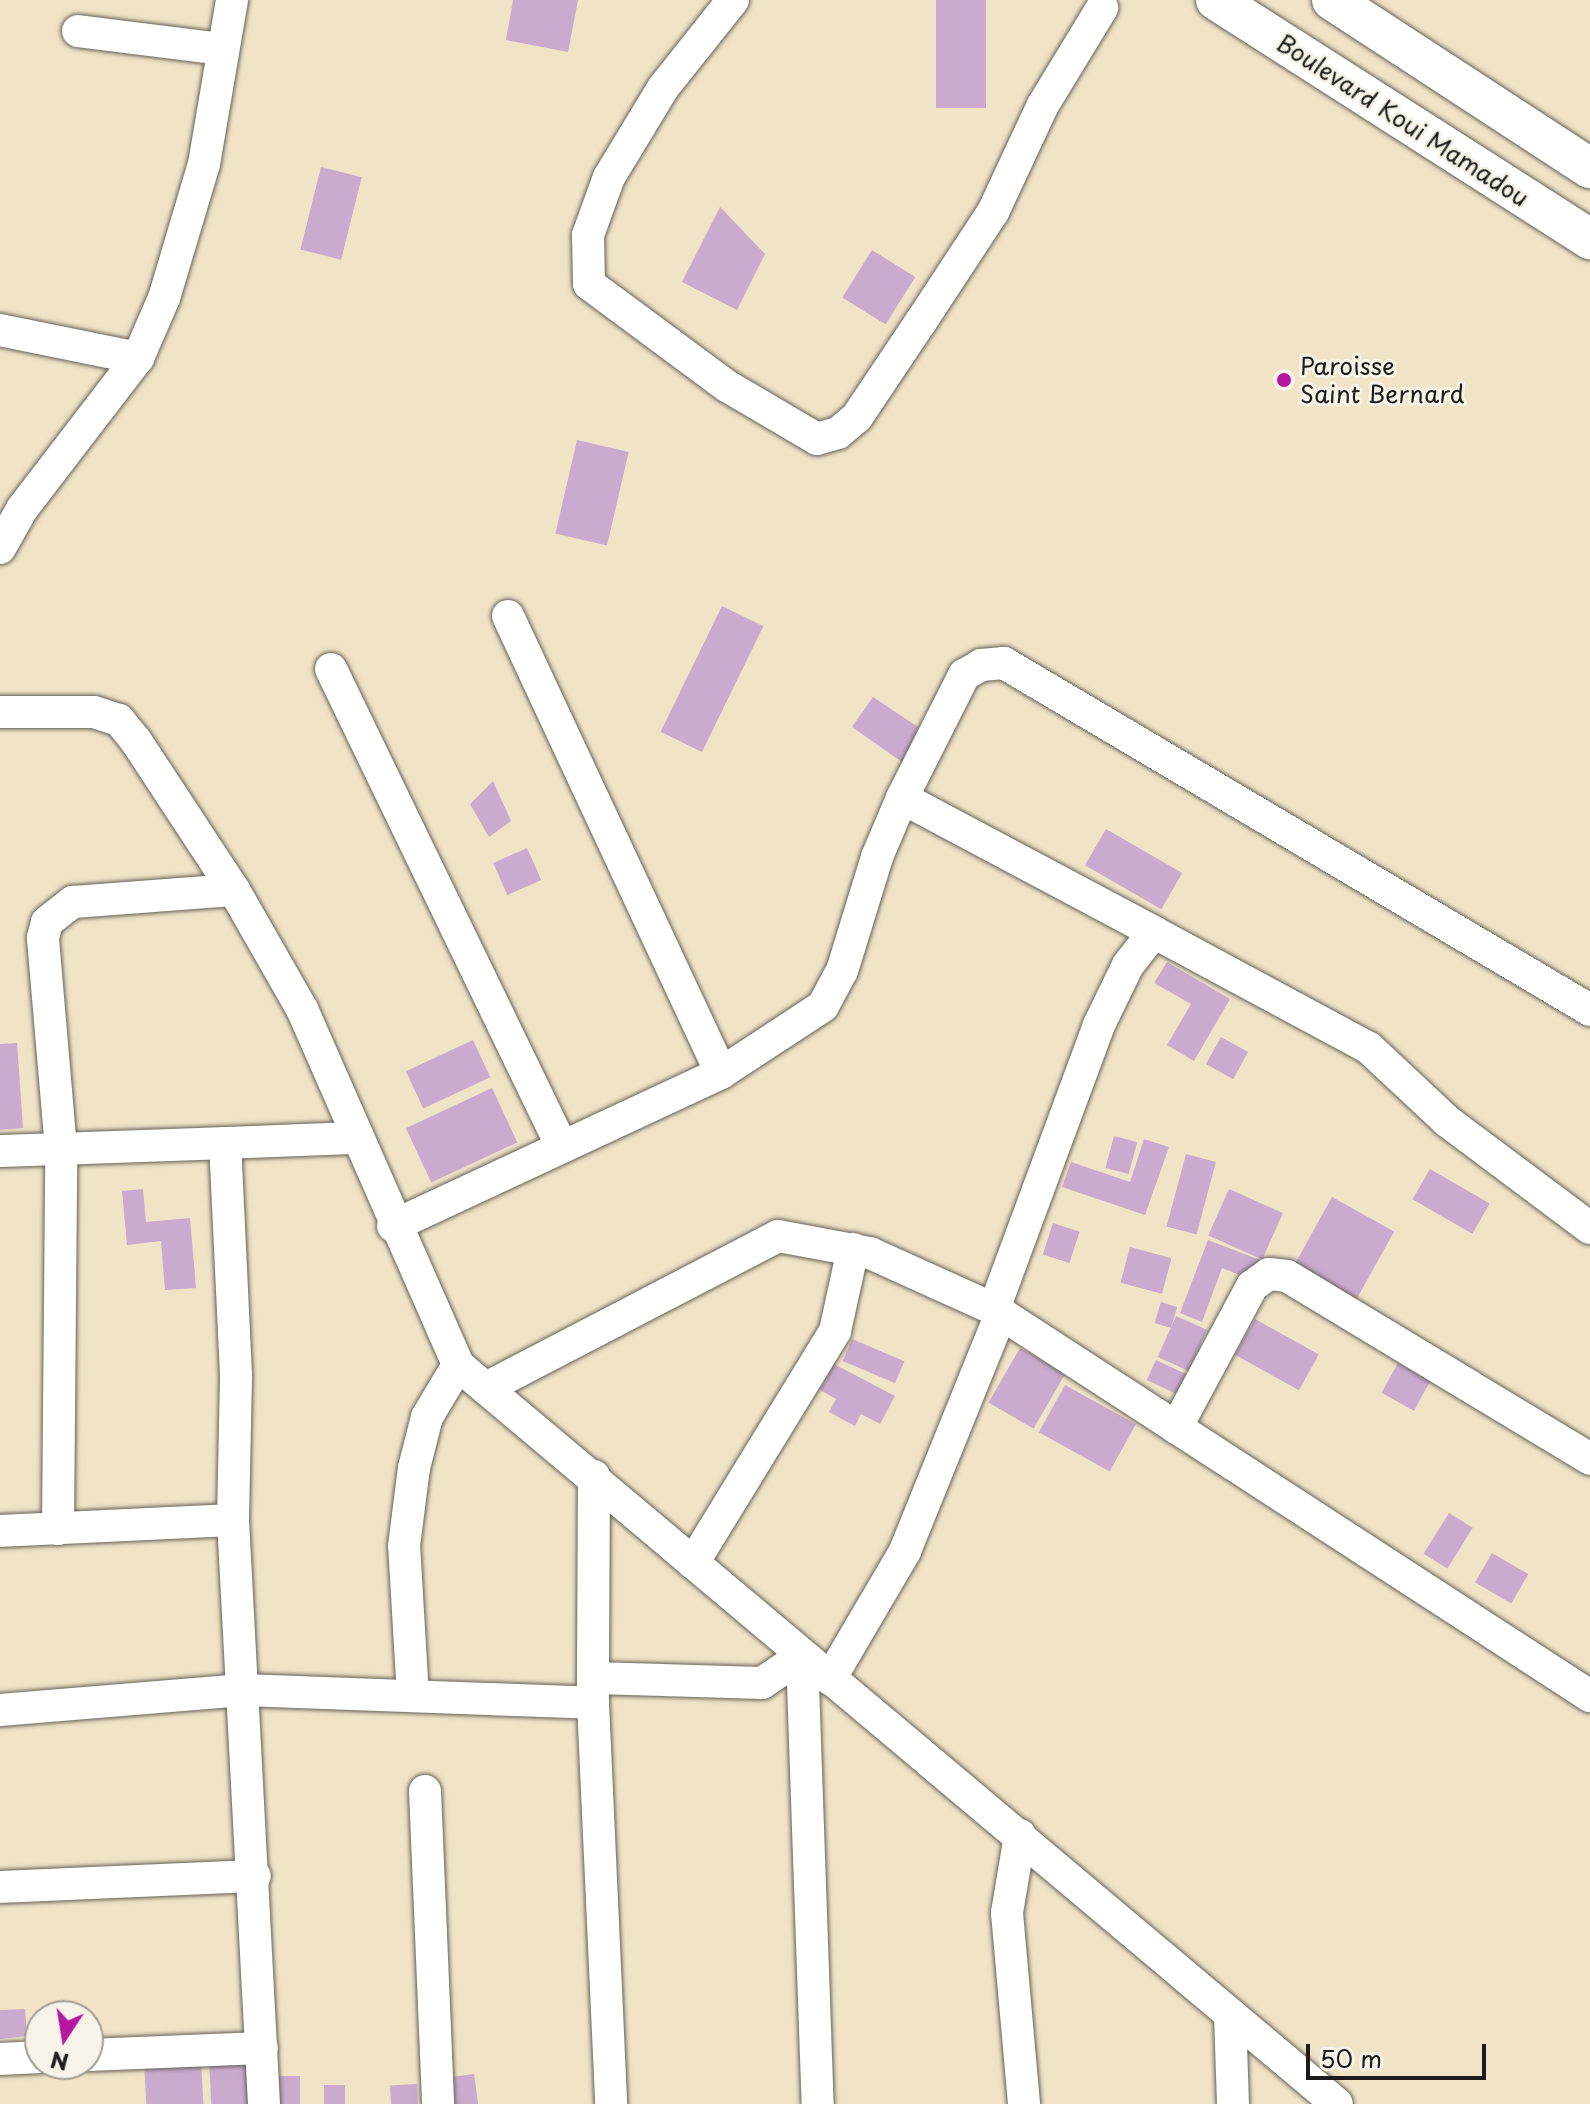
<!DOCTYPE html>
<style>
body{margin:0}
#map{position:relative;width:1590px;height:2104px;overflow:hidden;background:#f0e3c6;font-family:"Playpen Sans",sans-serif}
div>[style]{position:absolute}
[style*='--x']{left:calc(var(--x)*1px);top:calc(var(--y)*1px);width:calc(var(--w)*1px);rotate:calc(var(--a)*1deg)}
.building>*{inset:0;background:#cbaad0;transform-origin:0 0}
.roads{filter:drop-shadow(0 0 2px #666258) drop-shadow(0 0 2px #666258)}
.minor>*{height:32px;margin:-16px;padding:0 16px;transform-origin:16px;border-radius:16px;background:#fff}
.major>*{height:40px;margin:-20px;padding:0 20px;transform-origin:20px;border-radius:20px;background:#fff}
.dots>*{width:22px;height:22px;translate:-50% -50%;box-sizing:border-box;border:4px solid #f7f3e8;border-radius:50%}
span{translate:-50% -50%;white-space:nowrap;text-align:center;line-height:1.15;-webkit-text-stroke:6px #f7f3e8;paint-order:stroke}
.street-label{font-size:24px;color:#1c1c1c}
.poi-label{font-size:24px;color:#1c1c1c}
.left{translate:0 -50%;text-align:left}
.north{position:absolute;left:24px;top:2000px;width:80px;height:80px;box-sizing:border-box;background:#f7f3e8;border:2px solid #9f9d96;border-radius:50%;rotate:192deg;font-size:22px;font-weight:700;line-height:32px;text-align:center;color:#1c1c1c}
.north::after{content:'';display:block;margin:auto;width:28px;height:36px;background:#b5179e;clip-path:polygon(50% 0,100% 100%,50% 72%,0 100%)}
.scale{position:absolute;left:1306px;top:2044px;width:180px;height:36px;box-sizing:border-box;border:4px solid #1c1c1c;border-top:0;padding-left:10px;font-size:24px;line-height:28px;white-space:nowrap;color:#1c1c1c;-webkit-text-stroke:6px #f7f3e8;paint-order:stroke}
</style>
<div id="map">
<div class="building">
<div style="clip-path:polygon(513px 0,578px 0,568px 52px,506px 40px)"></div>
<div style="left:936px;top:0;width:50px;height:108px"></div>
<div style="left:321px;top:167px;width:42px;height:85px;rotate:14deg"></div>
<div style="clip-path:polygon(720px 207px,765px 254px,737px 310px,682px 282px)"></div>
<div style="left:872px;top:250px;width:51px;height:56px;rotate:32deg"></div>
<div style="left:577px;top:440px;width:53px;height:96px;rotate:13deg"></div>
<div style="left:722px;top:606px;width:46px;height:140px;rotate:26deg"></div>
<div style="clip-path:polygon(873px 697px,918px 727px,905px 764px,852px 727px)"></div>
<div style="clip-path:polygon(493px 781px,511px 821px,489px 837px,470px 804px)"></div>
<div style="left:1106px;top:829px;width:88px;height:42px;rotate:30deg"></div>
<div style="left:527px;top:848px;width:35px;height:37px;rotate:66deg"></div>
<div style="clip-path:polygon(1167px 962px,1230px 999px,1194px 1061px,1167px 1045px,1191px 1004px,1154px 983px)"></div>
<div style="left:1221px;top:1037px;width:31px;height:31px;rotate:29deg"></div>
<div style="left:473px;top:1040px;width:41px;height:74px;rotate:65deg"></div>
<div style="clip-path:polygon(17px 1043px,23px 1128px,0 1130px,0 1044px)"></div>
<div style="left:492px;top:1088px;width:60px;height:95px;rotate:65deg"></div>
<div style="left:1114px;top:1136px;width:24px;height:33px;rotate:15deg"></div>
<div style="clip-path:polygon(1144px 1139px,1169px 1147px,1145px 1215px,1062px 1187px,1071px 1162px,1130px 1182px)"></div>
<div style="left:1186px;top:1154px;width:31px;height:75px;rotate:15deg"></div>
<div style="left:1430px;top:1169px;width:69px;height:35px;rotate:30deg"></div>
<div style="clip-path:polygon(143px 1189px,146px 1222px,190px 1218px,196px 1288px,165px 1290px,161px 1241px,127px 1245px,122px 1191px)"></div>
<div style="left:1229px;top:1189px;width:59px;height:51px;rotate:24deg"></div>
<div style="left:1332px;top:1197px;width:71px;height:82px;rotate:29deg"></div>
<div style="left:1053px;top:1223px;width:28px;height:33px;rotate:18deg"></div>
<div style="clip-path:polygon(1208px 1240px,1265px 1262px,1253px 1280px,1222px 1268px,1202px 1322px,1180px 1313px)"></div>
<div style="left:1130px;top:1247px;width:43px;height:37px;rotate:15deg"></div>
<div style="left:1161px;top:1302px;width:17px;height:22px;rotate:17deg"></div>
<div style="left:1176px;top:1316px;width:34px;height:45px;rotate:24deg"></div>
<div style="left:1255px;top:1319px;width:73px;height:41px;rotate:29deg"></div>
<div style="left:852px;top:1339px;width:57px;height:24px;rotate:23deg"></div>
<div style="left:1020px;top:1348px;width:52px;height:63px;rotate:30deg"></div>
<div style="left:1156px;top:1360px;width:45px;height:22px;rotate:25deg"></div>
<div style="left:1398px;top:1363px;width:37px;height:34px;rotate:29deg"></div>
<div style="clip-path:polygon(834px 1364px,895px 1396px,880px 1424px,861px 1414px,855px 1426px,829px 1412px,836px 1399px,820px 1390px)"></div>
<div style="left:1065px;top:1385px;width:81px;height:54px;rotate:29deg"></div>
<div style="left:1449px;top:1513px;width:28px;height:48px;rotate:32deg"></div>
<div style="left:1492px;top:1553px;width:42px;height:34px;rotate:30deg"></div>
<div style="clip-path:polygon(25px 2009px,27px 2036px,0 2039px,0 2010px)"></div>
<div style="left:201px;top:2059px;width:45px;height:57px;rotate:87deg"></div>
<div style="left:249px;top:2059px;width:45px;height:40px;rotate:87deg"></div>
<div style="left:474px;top:2074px;width:30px;height:24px;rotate:82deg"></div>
<div style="left:272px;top:2076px;width:28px;height:28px"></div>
<div style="left:417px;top:2084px;width:20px;height:27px;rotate:87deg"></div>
<div style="left:345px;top:2085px;width:19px;height:21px;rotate:90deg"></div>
</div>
<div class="roads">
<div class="minor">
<div style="--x:733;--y:0;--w:112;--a:128.5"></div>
<div style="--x:663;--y:88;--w:104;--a:121.2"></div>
<div style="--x:609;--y:177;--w:62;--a:109.9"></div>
<div style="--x:588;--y:235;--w:49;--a:88.8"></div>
<div style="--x:589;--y:284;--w:172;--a:36.5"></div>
<div style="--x:727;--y:386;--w:104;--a:30.5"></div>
<div style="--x:817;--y:439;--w:22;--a:-16"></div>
<div style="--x:838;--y:433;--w:25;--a:-40"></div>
<div style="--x:857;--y:417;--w:117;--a:-56.2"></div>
<div style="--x:922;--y:320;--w:129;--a:-56.7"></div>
<div style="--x:993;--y:212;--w:118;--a:-65"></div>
<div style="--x:1043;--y:105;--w:114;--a:-58.7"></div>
<div style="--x:78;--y:31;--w:146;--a:7.1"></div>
<div style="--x:0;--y:330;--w:141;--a:11.5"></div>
<div style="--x:0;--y:548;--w:45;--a:-60.6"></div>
<div style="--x:22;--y:509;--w:190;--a:-52.5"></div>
<div style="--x:138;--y:358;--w:65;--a:-66.6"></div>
<div style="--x:164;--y:298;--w:140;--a:-73.4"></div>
<div style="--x:204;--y:164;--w:166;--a:-80.3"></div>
<div style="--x:508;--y:616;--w:504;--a:65.01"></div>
<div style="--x:331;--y:669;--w:531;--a:64.21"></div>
<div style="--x:0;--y:712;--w:94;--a:0"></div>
<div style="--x:94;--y:712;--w:26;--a:18"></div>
<div style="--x:119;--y:720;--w:27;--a:51"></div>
<div style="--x:136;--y:741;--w:178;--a:56.7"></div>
<div style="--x:234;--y:890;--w:137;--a:60.3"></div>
<div style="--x:302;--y:1009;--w:389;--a:66.3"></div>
<div style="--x:458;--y:1365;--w:1148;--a:40.05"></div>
<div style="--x:902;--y:798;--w:285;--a:28"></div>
<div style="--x:0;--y:1151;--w:225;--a:-2"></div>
<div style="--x:393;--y:1226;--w:362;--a:-25"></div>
<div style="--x:721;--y:1073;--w:122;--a:-33.3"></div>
<div style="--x:823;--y:1006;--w:40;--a:-62"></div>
<div style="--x:842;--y:971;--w:119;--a:-72.9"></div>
<div style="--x:877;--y:857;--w:64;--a:-67"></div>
<div style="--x:902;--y:798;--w:138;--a:-63.2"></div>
<div style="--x:964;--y:675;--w:20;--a:-30"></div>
<div style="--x:981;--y:665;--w:23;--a:-5"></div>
<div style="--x:1004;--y:663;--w:681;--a:30.63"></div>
<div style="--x:1590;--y:1228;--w:179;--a:-143.2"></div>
<div style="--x:1447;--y:1121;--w:107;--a:-136.9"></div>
<div style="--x:1369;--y:1048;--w:244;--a:-151.7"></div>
<div style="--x:1154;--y:932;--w:42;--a:128.2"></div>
<div style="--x:1128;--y:965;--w:67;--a:115.8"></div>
<div style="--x:1099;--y:1025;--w:303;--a:110.3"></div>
<div style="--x:994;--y:1309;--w:711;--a:33"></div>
<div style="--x:486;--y:1388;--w:329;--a:-27.5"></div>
<div style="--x:778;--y:1236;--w:94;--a:10.5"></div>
<div style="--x:870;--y:1253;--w:136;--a:24.3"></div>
<div style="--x:1176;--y:1428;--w:161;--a:-61.8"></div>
<div style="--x:1252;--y:1286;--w:21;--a:-35"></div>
<div style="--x:1269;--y:1274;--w:18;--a:6"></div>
<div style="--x:1287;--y:1276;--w:354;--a:31.1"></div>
<div style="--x:594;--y:1476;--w:227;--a:90.3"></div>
<div style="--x:593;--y:1703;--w:401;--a:87.4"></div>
<div style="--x:58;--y:1529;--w:380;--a:-89.5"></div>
<div style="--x:61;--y:1149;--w:212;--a:-94.9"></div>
<div style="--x:43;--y:938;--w:16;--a:-76"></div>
<div style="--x:47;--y:922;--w:33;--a:-38"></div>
<div style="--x:73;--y:902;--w:161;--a:-4.3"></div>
<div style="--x:0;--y:1531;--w:233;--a:-2.7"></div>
<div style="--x:693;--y:1563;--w:272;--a:-58.5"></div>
<div style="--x:835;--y:1331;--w:84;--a:-77.6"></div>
<div style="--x:802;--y:1656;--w:448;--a:88"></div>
<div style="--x:593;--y:1678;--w:169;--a:1.7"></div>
<div style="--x:762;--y:1683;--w:48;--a:-34"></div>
<div style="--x:830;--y:1679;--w:148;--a:-59.6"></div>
<div style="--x:905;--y:1551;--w:257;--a:-68"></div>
<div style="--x:413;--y:1696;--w:150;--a:-93.4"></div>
<div style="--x:404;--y:1546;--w:79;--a:-82.7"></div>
<div style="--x:414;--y:1468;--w:53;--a:-75.7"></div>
<div style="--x:427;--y:1417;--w:61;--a:-59.2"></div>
<div style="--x:0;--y:1710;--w:244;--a:-4.7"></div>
<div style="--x:243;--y:1690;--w:350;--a:2.1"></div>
<div style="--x:425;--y:1791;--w:313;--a:87.6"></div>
<div style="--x:1020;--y:1835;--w:79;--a:99.5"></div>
<div style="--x:1007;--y:1913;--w:192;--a:84.9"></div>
<div style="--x:0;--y:1887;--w:255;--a:-2.5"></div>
<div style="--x:1230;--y:2014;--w:90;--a:88.1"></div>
<div style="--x:88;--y:2055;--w:174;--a:-2.3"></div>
<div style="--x:0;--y:2059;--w:40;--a:-2.9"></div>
<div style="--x:264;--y:2104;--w:585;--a:-93.04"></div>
<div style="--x:233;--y:1520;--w:145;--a:-88.8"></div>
<div style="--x:236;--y:1375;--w:232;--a:-92.7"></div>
<div style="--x:225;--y:1143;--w:131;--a:-2.2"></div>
</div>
<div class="major">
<div style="--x:1216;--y:0;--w:444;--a:32.6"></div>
<div style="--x:1332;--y:0;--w:308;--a:33.1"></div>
</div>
</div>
<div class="dots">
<div style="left:1284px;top:380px;background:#b5179e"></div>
</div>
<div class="street-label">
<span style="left:1403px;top:120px;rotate:33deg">Boulevard Koui Mamadou</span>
</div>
<div class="poi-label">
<span class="left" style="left:1300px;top:380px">Paroisse<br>Saint Bernard</span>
</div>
<div class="north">N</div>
<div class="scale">50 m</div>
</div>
